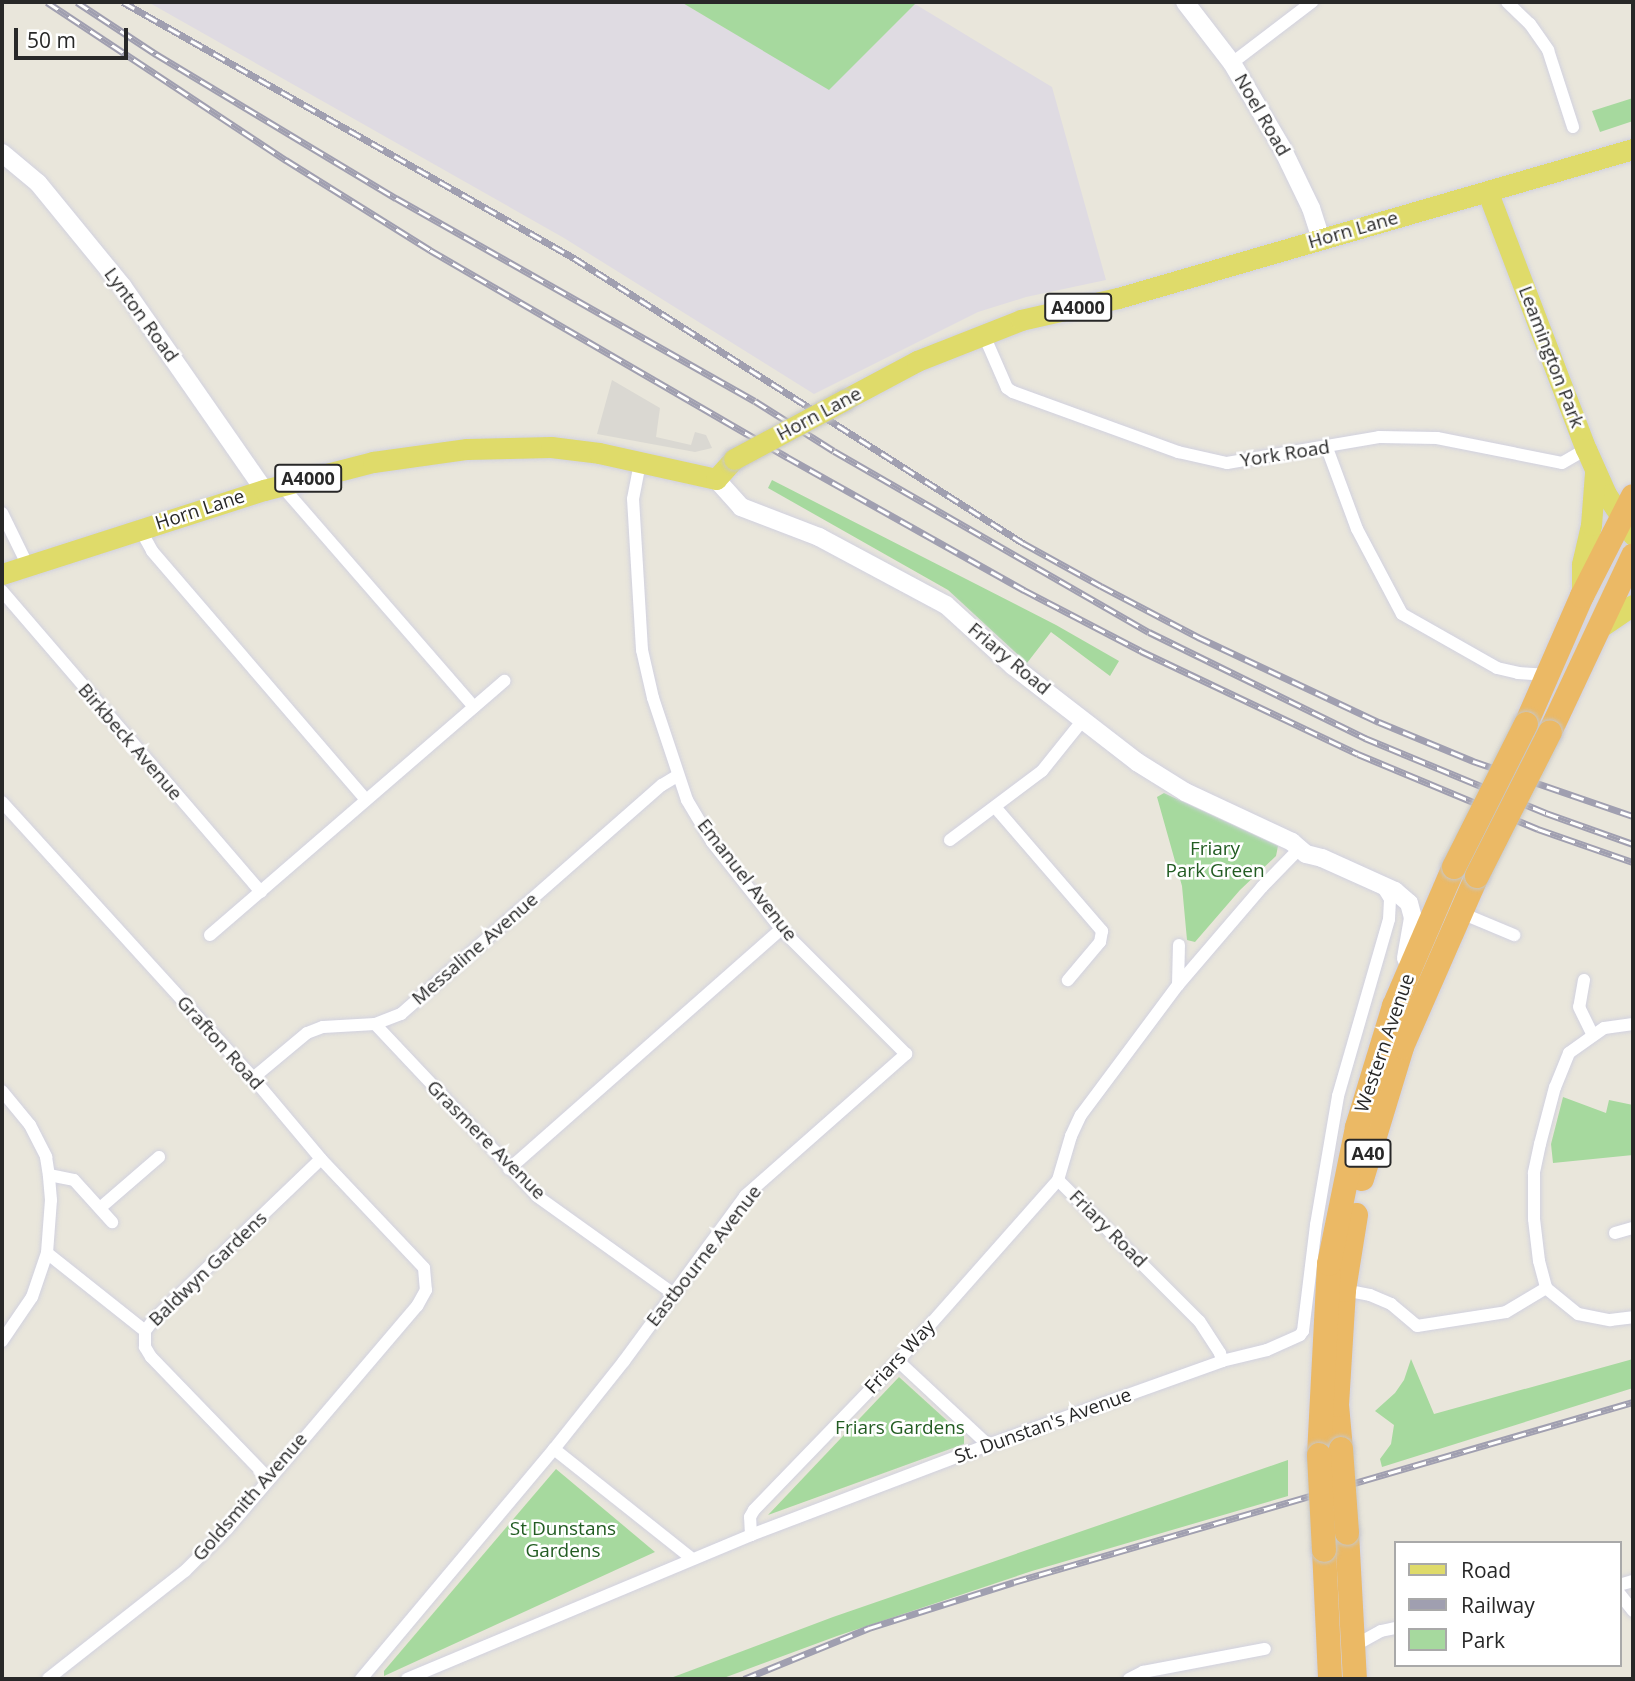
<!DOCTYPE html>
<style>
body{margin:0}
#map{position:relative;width:1635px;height:1681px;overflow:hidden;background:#e9e6db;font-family:"Open Sans",sans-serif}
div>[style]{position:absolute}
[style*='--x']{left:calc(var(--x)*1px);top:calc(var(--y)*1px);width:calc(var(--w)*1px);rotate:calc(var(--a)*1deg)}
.industrial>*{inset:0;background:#dfdbe2}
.green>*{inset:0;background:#a6d99e}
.plaza>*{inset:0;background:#dad8d2}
.roads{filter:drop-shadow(0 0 2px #d1d1df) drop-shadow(0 0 2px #d1d1df)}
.street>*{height:12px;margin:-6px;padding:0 6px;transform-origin:6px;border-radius:6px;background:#fff}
.secondary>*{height:18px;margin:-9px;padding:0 9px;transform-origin:9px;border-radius:9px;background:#fff}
.primary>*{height:21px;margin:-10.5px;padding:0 10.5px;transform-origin:10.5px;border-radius:10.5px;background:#dfdb6a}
.highway>*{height:24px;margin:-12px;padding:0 12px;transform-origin:12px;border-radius:12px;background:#ebb965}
.rail>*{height:7px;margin-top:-3.5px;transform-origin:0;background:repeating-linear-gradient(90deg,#fff 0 13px,#a09fb0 0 26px);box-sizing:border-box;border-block:2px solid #a09fb0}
.bridges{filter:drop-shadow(0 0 2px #c7c7c7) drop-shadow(0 0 2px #c7c7c7)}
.primary-bridge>*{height:21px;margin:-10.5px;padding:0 10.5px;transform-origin:10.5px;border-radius:10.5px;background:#dfdb6a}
.highway-bridge>*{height:24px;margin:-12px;padding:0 12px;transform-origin:12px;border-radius:12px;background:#ebb965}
span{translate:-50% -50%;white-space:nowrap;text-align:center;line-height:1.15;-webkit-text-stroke:5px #fff;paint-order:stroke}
.shield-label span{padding:2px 5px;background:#fff;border:2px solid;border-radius:5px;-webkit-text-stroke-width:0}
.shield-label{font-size:18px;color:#282828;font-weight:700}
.street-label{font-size:19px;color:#282828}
.park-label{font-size:19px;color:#225c22}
.frame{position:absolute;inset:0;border:4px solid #282828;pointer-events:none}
.legend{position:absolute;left:1394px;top:1541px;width:228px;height:126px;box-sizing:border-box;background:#fff;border:2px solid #a9a9a9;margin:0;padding:9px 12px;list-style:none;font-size:21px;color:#282828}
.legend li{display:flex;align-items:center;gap:14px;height:35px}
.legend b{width:35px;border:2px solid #a9a9a9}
.scale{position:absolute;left:14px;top:28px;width:114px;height:32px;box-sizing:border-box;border:4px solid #282828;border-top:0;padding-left:9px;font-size:21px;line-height:24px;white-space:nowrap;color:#282828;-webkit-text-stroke:5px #fff;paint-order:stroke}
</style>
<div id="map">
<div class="industrial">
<div style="clip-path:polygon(148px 2px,681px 2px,829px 89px,915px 4px,1052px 87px,1106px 280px,1026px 297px,978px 312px,814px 394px,564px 238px)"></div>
</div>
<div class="green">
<div style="clip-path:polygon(681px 2px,911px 2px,915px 4px,829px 90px)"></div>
<div style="clip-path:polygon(1633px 98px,1633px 121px,1600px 132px,1592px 111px)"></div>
<div style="clip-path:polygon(772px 480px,1056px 625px,1119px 661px,1110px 676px,1051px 632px,1027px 663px,948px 590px,768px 488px)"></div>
<div style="clip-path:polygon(1164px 793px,1278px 846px,1276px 856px,1240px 890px,1195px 942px,1187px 940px,1182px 886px,1157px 797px)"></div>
<div style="clip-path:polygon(1563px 1097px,1606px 1113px,1609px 1100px,1633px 1105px,1633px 1155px,1553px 1163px,1551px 1144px)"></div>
<div style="clip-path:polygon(1411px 1359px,1434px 1414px,1633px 1359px,1633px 1388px,1382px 1467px,1380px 1459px,1391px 1444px,1394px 1425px,1375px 1411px,1395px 1393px,1404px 1380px)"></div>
<div style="clip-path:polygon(899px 1377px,964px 1436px,964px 1444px,768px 1515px)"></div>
<div style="clip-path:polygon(1288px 1460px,1288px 1496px,1032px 1571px,837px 1636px,721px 1679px,668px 1679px,833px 1617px)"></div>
<div style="clip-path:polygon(556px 1469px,655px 1552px,384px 1676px,384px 1671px)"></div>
</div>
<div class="plaza">
<div style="clip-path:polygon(612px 380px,660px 408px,656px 437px,691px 445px,695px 432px,706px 435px,712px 448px,695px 452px,597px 434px)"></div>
</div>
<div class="roads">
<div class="street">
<div style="--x:1507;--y:2;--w:32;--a:44"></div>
<div style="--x:1530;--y:24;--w:32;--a:55"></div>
<div style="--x:1548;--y:50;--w:81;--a:72"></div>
<div style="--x:1232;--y:63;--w:101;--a:-37.3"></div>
<div style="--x:983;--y:333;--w:60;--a:66.4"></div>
<div style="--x:1007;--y:388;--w:7;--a:34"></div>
<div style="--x:1013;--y:392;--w:176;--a:20"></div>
<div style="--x:1178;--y:452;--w:50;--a:12.7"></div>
<div style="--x:1227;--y:463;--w:154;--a:-9.7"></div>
<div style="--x:1379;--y:437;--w:58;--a:1"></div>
<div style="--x:1437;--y:438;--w:127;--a:11.3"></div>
<div style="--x:1562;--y:463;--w:28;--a:-30"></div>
<div style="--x:1327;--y:448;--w:86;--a:69.7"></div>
<div style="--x:1357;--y:529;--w:96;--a:62.1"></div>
<div style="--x:1402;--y:614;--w:109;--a:29.6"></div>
<div style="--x:1497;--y:668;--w:22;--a:13"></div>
<div style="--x:1518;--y:673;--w:30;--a:4"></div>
<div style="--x:281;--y:485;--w:294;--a:49"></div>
<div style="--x:2;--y:513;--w:59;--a:63.9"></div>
<div style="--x:140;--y:529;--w:25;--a:61"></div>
<div style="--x:152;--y:551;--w:328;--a:49.3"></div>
<div style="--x:2;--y:591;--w:397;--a:49.3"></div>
<div style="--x:2;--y:802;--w:373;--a:47.7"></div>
<div style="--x:253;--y:1078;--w:106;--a:50"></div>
<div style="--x:321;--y:1159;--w:150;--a:46.6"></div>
<div style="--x:424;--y:1268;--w:22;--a:85"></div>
<div style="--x:426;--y:1290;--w:18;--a:119"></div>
<div style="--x:417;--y:1306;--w:293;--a:130.4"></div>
<div style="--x:227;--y:1529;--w:59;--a:135"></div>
<div style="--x:185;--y:1571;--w:174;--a:141.8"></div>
<div style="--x:995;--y:807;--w:164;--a:49.2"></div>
<div style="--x:1102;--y:931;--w:11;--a:100"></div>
<div style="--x:1100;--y:942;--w:50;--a:130.1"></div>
<div style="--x:950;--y:840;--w:115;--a:-36.9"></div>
<div style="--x:1042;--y:771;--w:65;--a:-51.2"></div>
<div style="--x:1459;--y:912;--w:60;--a:22.7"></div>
<div style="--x:210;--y:935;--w:389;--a:-40.8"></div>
<div style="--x:1584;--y:980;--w:27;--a:100"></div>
<div style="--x:1579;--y:1007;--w:30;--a:64"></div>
<div style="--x:1178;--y:985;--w:40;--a:-88.6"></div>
<div style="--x:375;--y:1024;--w:236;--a:46.7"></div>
<div style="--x:537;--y:1196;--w:168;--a:35.6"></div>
<div style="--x:1633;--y:1024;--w:29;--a:172"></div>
<div style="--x:1604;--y:1028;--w:43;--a:144.5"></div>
<div style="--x:1569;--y:1053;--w:37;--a:112"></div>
<div style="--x:1555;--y:1087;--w:59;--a:104.7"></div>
<div style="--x:1540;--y:1144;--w:30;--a:102"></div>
<div style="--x:1534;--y:1173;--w:46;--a:90"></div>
<div style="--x:1534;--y:1219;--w:42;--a:83.2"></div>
<div style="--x:1539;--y:1261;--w:28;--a:75"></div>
<div style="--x:1546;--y:1288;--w:41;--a:39.1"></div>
<div style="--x:1578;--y:1314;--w:33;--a:11"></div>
<div style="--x:1610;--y:1320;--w:23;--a:-7"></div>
<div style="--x:253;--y:1078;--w:70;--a:-39.8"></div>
<div style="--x:307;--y:1033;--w:17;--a:-21"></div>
<div style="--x:323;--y:1027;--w:52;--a:-3.3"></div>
<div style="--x:375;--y:1024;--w:28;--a:-21"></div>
<div style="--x:401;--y:1014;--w:347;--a:-41.3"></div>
<div style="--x:662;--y:785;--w:17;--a:-31"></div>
<div style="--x:2;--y:1091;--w:44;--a:50.5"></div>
<div style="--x:30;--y:1125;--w:36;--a:63"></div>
<div style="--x:46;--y:1157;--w:18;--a:81"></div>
<div style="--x:49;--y:1175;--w:25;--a:11"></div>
<div style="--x:74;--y:1180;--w:57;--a:47.9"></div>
<div style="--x:509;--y:1169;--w:363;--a:-41.4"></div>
<div style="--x:100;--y:1208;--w:78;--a:-40.8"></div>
<div style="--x:1615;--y:1233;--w:19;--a:-16"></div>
<div style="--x:47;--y:1253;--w:125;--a:38.5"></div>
<div style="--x:1344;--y:1290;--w:26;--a:11"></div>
<div style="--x:1370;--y:1295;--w:23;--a:23"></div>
<div style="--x:1391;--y:1304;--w:34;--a:40"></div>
<div style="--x:1417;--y:1326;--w:90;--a:-8.9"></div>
<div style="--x:1506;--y:1312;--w:47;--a:-31"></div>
<div style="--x:2;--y:1341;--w:53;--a:-55.7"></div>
<div style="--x:32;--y:1297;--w:46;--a:-71.2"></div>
<div style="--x:47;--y:1253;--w:53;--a:-85.7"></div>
<div style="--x:51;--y:1200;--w:25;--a:-95"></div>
<div style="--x:898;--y:1361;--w:123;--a:43"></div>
<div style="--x:1222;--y:1361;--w:8;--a:-104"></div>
<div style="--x:1220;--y:1353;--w:38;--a:-123"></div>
<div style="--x:1199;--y:1321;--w:199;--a:-135"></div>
<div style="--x:1058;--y:1180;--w:46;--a:-73.5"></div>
<div style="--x:1071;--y:1136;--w:23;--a:-65"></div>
<div style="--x:1081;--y:1115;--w:162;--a:-53.3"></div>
<div style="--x:1178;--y:985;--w:129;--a:-49.4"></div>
<div style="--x:1262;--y:887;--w:52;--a:-45.8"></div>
<div style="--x:554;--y:1449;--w:112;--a:-51.5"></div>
<div style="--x:624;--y:1361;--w:205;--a:-53.7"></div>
<div style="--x:745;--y:1196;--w:215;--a:-41.4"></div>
<div style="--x:906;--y:1054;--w:177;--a:-135"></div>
<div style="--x:781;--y:929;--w:111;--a:-128.4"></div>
<div style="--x:712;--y:842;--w:49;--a:-120.8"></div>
<div style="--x:687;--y:800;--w:108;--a:-108.4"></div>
<div style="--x:653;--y:698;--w:49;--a:-102.9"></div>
<div style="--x:642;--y:650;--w:151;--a:-93.4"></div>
<div style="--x:633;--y:499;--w:37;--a:-79"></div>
<div style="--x:267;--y:1477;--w:167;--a:-134"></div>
<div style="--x:151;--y:1357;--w:12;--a:-121"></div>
<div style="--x:145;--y:1347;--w:16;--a:-90"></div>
<div style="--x:145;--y:1331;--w:15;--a:-53"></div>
<div style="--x:154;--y:1319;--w:231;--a:-43.8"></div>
<div style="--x:751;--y:1535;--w:18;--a:-93"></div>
<div style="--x:750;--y:1517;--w:8;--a:-60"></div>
<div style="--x:754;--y:1510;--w:207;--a:-46"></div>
<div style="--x:898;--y:1361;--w:242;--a:-48.5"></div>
<div style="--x:1619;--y:1585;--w:15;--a:-16"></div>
<div style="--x:1619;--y:1593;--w:23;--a:52"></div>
<div style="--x:1352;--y:1647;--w:33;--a:-29"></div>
<div style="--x:1381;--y:1631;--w:14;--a:-12"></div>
<div style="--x:361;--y:1679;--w:300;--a:-50"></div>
<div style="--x:554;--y:1449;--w:175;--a:38.5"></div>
<div style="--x:407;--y:1679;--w:373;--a:-22.7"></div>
<div style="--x:751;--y:1535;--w:254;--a:-20.8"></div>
<div style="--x:988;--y:1445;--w:249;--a:-19.7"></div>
<div style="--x:1222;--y:1361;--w:46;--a:-13.7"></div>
<div style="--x:1267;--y:1350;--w:36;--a:-24"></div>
<div style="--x:1300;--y:1335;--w:5;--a:-53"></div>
<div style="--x:1303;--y:1331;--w:107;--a:-83"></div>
<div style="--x:1316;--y:1225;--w:131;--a:-80.3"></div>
<div style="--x:1338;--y:1096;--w:184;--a:-73.9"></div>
<div style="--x:1389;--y:919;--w:20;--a:-87"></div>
<div style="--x:1390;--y:899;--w:15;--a:-122"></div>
<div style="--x:1129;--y:1679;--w:16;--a:-27"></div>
<div style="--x:1143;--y:1672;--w:124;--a:-10.7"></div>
</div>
<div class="secondary">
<div style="--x:1185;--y:2;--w:77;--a:52.4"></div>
<div style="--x:1232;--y:63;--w:99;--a:59.5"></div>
<div style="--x:1282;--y:148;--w:67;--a:64.2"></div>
<div style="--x:1311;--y:208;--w:32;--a:72"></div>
<div style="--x:2;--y:153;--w:47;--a:39.8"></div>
<div style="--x:38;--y:183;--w:134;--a:50.7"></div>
<div style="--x:123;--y:287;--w:247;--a:55.2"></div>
<div style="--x:716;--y:479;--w:38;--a:48"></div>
<div style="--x:741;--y:507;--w:84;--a:21"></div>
<div style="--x:819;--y:537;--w:144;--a:28.2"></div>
<div style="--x:946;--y:605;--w:91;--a:42.3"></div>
<div style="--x:1013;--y:666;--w:157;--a:37.7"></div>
<div style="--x:1137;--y:762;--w:57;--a:32"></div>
<div style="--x:1185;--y:792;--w:118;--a:25"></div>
<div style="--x:1292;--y:842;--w:18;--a:41"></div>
<div style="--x:1306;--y:854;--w:16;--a:14"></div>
<div style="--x:1322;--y:858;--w:80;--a:24.3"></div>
<div style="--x:1395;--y:891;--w:18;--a:41"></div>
<div style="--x:1409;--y:903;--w:16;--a:75"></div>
<div style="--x:1413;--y:918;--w:41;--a:99.9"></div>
</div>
<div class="primary">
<div style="--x:1488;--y:193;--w:274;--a:69.1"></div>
<div style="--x:1586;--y:449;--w:49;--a:66"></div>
<div style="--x:1606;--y:494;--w:49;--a:56.6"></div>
<div style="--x:844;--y:400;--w:83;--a:-28.1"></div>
<div style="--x:917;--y:361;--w:112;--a:-21.5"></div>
<div style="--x:1021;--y:320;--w:99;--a:-12.8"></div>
<div style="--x:1118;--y:298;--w:536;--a:-16.14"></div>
<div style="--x:2;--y:574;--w:275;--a:-17.8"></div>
<div style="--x:264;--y:490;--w:113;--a:-14.4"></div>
<div style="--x:373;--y:462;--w:95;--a:-7.9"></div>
<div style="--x:467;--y:449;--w:84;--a:-1.4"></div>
<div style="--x:551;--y:447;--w:48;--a:7.1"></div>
<div style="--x:599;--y:453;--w:120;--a:12.5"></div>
<div style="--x:716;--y:479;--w:27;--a:-48"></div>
<div style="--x:1582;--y:596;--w:32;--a:-90"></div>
<div style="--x:1582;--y:564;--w:40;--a:-77"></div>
<div style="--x:1591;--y:525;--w:52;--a:-85.6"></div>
<div style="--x:1599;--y:628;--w:41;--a:-34.1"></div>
</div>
<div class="highway">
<div style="--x:1526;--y:724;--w:140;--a:-66.4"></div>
<div style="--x:1582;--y:596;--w:112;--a:-63"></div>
<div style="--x:1550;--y:732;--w:195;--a:-64.8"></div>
<div style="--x:1362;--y:1179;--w:138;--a:-73.1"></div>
<div style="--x:1402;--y:1047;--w:187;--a:-66.3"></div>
<div style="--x:1341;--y:1449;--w:44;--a:-95.2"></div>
<div style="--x:1337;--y:1405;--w:115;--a:-86.5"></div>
<div style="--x:1344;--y:1290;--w:76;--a:-80.9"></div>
<div style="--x:1319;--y:1455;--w:191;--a:-87"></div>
<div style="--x:1329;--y:1264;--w:140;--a:-78.4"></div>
<div style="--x:1357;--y:1127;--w:127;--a:-73"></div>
<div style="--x:1394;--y:1006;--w:151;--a:-66.7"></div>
<div style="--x:1347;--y:1533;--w:146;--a:86.9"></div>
<div style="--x:1324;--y:1550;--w:129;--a:87.3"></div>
</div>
</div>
<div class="rail">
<div style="--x:47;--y:2;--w:287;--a:33.5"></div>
<div style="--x:286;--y:160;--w:170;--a:32"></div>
<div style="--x:430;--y:250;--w:413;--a:30.1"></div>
<div style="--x:787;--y:457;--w:272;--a:29.3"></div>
<div style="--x:1024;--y:590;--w:132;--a:27.5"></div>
<div style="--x:1141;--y:651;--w:240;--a:25.4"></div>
<div style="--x:1358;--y:754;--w:195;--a:22.6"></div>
<div style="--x:1538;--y:829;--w:101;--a:19.2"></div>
<div style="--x:77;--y:2;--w:95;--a:33.4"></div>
<div style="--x:156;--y:54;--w:280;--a:31"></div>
<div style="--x:396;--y:198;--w:412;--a:29.5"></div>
<div style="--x:755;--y:401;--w:93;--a:32.3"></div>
<div style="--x:834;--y:451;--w:363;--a:29.9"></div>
<div style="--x:1149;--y:632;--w:241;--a:26.1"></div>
<div style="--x:1365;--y:738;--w:196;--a:22.5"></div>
<div style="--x:1546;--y:813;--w:92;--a:19.6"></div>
<div style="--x:123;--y:2;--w:519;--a:29.58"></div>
<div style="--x:574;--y:258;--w:532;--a:32.41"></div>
<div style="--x:1023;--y:543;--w:89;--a:28.9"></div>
<div style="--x:1101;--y:586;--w:110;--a:27.7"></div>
<div style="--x:1198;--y:637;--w:200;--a:25.2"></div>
<div style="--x:1379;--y:722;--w:102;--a:22.5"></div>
<div style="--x:1473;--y:761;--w:169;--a:19"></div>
<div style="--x:744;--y:1679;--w:135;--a:-22.2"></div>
<div style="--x:869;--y:1628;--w:152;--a:-17.6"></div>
<div style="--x:1014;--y:1582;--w:645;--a:-16.21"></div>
</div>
<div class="bridges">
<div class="primary-bridge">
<div style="--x:734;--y:459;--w:125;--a:-28.2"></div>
</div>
<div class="highway-bridge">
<div style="--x:1454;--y:867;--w:160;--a:-63.3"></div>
<div style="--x:1477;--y:876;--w:161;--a:-63.1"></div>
<div style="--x:1341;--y:1449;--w:84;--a:85.9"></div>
<div style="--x:1319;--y:1455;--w:95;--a:87"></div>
</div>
</div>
<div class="shield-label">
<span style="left:1078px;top:307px">A4000</span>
<span style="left:308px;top:478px">A4000</span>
<span style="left:1368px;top:1153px">A40</span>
</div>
<div class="street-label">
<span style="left:1262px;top:115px;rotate:60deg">Noel Road</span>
<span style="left:1353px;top:230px;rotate:-16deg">Horn Lane</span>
<span style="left:141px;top:315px;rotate:54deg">Lynton Road</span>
<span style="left:1551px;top:357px;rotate:69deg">Leamington Park</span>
<span style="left:819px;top:414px;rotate:-28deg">Horn Lane</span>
<span style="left:1285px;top:454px;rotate:-9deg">York Road</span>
<span style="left:200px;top:510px;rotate:-18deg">Horn Lane</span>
<span style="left:1009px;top:659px;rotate:40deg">Friary Road</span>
<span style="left:130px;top:742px;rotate:49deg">Birkbeck Avenue</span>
<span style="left:747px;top:880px;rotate:52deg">Emanuel Avenue</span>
<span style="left:475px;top:949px;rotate:-41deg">Messaline Avenue</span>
<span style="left:220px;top:1043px;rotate:48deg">Grafton Road</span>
<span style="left:1385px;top:1043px;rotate:-71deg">Western Avenue</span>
<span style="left:486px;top:1140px;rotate:45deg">Grasmere Avenue</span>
<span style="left:1108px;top:1229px;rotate:45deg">Friary Road</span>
<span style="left:704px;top:1256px;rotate:-52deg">Eastbourne Avenue</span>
<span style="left:208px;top:1269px;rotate:-44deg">Baldwyn Gardens</span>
<span style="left:900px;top:1357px;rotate:-47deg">Friars Way</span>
<span style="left:1043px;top:1426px;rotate:-20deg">St. Dunstan's Avenue</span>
<span style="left:250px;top:1497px;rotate:-49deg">Goldsmith Avenue</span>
</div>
<div class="park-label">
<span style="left:1215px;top:860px">Friary<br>Park Green</span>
<span style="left:900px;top:1428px">Friars Gardens</span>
<span style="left:563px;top:1540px">St Dunstans<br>Gardens</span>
</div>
<div class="frame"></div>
<ul class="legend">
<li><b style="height:9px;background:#dfdb6a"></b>Road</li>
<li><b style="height:9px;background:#a09fb0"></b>Railway</li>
<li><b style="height:19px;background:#a6d99e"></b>Park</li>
</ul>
<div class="scale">50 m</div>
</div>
